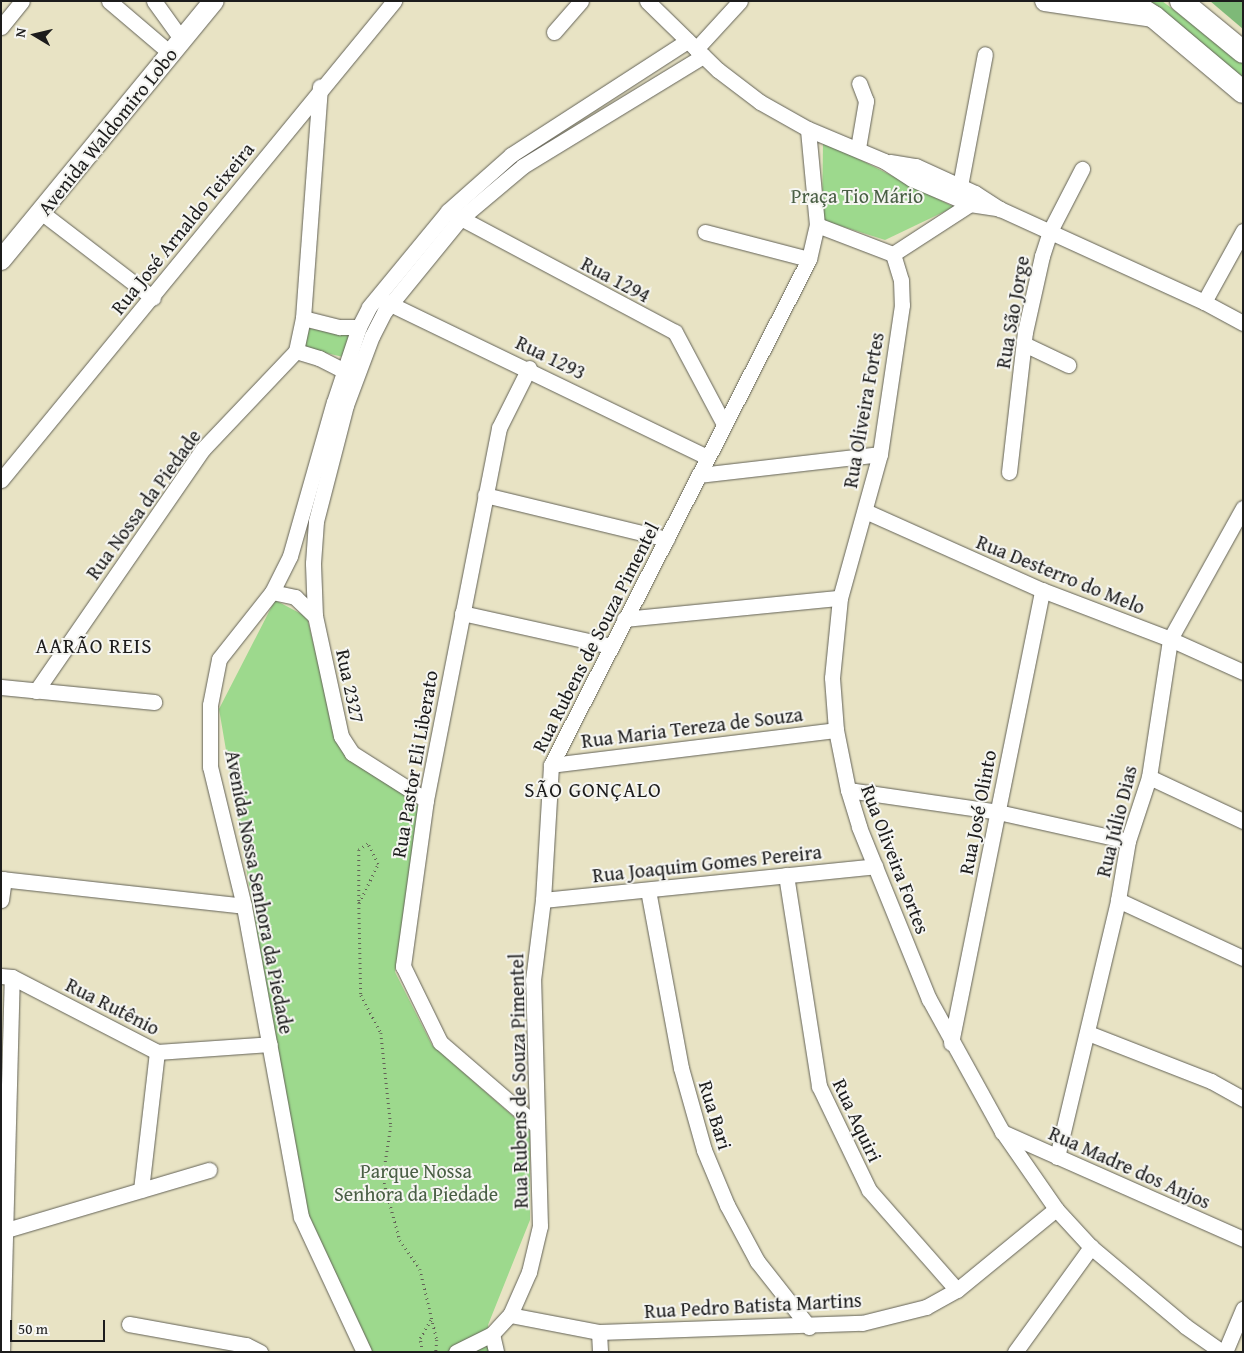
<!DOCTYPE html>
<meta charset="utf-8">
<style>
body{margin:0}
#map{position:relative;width:1244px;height:1353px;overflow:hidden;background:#e8e3c4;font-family:"Gentium Book Plus",serif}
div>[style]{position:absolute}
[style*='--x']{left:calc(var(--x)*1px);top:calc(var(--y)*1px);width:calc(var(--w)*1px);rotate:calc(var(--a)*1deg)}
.green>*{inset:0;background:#9dd98d}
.forest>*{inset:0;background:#7eb978}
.path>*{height:2.5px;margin-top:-1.25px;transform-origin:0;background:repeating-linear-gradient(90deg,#636257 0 1px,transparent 0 5px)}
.roads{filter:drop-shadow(0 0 1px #636257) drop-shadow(0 0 1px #636257)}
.minor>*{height:15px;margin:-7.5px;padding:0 7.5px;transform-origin:7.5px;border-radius:7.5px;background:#fff}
.major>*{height:20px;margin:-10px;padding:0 10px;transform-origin:10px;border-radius:10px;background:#fff}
.highway>*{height:22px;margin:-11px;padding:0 11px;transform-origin:11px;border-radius:11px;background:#fff}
span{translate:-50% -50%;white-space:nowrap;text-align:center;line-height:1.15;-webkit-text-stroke:4px #f6f6f2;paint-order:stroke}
.street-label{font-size:20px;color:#1c1c1c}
.park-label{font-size:20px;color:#495e44}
.neighbourhood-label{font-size:21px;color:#1c1c1c;letter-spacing:1px}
.frame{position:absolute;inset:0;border:2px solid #1c1c1c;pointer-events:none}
.north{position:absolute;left:10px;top:10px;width:50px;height:50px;-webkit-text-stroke:4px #f6f6f2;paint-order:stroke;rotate:279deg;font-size:14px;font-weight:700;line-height:20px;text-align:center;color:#1c1c1c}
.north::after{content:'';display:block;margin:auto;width:18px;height:22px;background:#1c1c1c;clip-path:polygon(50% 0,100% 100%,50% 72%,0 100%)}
.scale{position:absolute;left:10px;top:1320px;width:95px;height:22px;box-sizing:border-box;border:2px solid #1c1c1c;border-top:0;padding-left:6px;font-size:15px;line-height:18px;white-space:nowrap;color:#1c1c1c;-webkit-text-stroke:4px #f6f6f2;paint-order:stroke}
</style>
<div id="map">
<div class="green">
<div style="clip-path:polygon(1139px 1px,1162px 1px,1199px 29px,1243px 63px,1243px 81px)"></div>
<div style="clip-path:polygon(823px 141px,954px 207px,885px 240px,822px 220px)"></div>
<div style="clip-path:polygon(300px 327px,353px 335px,343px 357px,292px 345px)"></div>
<div style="clip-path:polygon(275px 600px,307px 617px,338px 745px,420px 807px,395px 972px,432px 1045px,530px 1131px,530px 1220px,488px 1325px,493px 1352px,370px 1352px,305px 1213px,219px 709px)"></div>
</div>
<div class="forest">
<div style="clip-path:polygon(1210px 1px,1243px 1px,1243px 29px)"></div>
</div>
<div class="path">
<div style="--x:359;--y:903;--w:43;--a:-64"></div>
<div style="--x:378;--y:864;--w:22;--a:-117"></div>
<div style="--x:368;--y:844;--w:11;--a:146"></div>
<div style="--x:359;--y:850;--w:53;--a:90"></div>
<div style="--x:359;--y:903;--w:92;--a:88.8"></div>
<div style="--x:361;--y:995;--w:43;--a:62.2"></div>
<div style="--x:381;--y:1033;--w:94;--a:83.9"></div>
<div style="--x:391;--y:1126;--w:53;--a:98.7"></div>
<div style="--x:383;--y:1178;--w:64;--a:74.7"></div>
<div style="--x:400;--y:1240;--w:35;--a:55"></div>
<div style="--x:420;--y:1269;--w:73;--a:76.5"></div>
<div style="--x:437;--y:1340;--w:12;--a:95"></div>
<div style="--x:422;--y:1352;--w:14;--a:-98"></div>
<div style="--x:420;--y:1338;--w:21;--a:-59"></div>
</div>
<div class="roads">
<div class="minor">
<div style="--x:109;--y:1;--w:80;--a:40.4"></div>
<div style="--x:154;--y:1;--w:48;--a:54.3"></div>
<div style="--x:647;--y:1;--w:99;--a:44.2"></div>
<div style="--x:718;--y:70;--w:53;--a:37.3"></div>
<div style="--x:760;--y:102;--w:55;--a:29.4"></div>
<div style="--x:808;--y:129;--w:82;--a:22.8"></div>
<div style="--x:884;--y:161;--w:33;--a:33"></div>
<div style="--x:912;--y:179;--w:63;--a:23.3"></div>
<div style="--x:970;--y:204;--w:30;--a:9"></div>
<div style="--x:1;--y:27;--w:33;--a:-51"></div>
<div style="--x:554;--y:32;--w:41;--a:-48.9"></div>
<div style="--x:696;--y:49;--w:65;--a:-47.5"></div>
<div style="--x:858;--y:148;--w:48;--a:-80.3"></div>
<div style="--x:866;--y:101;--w:19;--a:-111"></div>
<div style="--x:890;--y:162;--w:26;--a:9"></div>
<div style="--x:916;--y:166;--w:65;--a:24.6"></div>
<div style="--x:975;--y:193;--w:30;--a:33"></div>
<div style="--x:1000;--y:209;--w:224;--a:24.5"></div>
<div style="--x:1204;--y:302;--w:44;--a:28.3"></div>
<div style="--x:960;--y:186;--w:134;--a:-79.3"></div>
<div style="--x:41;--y:212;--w:141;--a:37.5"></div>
<div style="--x:453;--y:214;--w:251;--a:28"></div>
<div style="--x:675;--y:332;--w:104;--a:62"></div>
<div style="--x:817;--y:225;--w:81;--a:20.9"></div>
<div style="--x:705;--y:232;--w:107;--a:14.6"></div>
<div style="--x:893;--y:254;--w:27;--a:73"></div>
<div style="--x:901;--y:280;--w:25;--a:88"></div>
<div style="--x:902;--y:305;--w:151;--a:98.4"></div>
<div style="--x:880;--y:454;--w:149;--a:105.5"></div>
<div style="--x:840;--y:598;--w:80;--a:95.7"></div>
<div style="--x:832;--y:678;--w:52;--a:85.6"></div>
<div style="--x:836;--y:730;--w:61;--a:78.7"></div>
<div style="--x:848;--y:790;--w:39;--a:73"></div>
<div style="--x:859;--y:827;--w:186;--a:67.9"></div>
<div style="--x:929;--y:999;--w:151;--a:61.1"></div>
<div style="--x:1002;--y:1131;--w:95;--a:55.3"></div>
<div style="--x:1056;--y:1209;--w:52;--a:47.4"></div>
<div style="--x:1091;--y:1247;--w:123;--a:40"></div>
<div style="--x:1185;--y:1326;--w:45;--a:35.1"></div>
<div style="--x:893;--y:254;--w:92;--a:-33"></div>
<div style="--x:970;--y:204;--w:7;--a:-63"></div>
<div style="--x:382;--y:300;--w:361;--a:25.8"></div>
<div style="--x:1204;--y:302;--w:81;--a:-61.2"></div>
<div style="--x:303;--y:318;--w:38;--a:14"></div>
<div style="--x:340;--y:327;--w:19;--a:0"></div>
<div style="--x:1024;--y:344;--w:49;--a:25.5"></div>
<div style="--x:296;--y:351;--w:24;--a:17"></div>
<div style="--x:319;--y:358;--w:38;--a:27"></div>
<div style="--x:529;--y:368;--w:67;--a:116.6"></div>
<div style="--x:499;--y:428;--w:379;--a:101.1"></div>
<div style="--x:426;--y:800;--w:168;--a:97.9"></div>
<div style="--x:403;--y:966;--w:85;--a:64"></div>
<div style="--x:440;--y:1042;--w:127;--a:40.8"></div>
<div style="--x:1009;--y:472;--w:141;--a:-83.5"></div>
<div style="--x:1025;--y:332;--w:78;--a:-77.4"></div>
<div style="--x:1042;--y:256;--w:26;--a:-72"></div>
<div style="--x:1050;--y:231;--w:70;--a:-62.7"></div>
<div style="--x:699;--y:475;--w:182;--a:-6.6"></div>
<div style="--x:1;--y:480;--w:620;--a:-50.63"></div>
<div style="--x:485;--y:495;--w:187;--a:13.6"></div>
<div style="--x:865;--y:511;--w:194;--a:24.1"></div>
<div style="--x:1042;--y:590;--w:137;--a:20.9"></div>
<div style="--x:1170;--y:639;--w:80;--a:24.3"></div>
<div style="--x:272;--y:592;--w:24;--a:12"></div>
<div style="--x:295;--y:597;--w:28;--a:44"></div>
<div style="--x:462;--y:613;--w:153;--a:12.5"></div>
<div style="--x:624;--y:619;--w:217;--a:-5.6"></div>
<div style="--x:1;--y:687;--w:154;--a:5.6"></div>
<div style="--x:36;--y:691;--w:294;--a:-55.4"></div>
<div style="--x:203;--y:449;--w:135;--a:-46.5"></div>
<div style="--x:296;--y:351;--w:34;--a:-78"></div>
<div style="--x:303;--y:318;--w:232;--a:-85.8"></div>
<div style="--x:551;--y:765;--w:287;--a:-7"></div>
<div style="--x:1149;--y:777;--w:104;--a:25.1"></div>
<div style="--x:848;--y:790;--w:152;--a:8.3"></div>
<div style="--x:998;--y:812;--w:133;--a:12.6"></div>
<div style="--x:426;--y:800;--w:88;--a:-147.6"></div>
<div style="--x:352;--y:753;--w:20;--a:-123"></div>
<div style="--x:341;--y:736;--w:123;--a:-102.2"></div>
<div style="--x:315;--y:616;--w:53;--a:-92.2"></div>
<div style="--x:313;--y:563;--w:42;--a:-85.9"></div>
<div style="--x:316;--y:521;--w:120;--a:-75.5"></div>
<div style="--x:346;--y:405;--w:74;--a:-69.4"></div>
<div style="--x:372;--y:336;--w:28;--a:-63"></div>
<div style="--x:385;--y:311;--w:119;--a:-50.8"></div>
<div style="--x:460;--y:219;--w:82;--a:-40.1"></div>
<div style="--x:523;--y:166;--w:211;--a:-31.4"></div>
<div style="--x:786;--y:875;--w:214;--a:81.1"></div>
<div style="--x:819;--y:1086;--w:115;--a:64.3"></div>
<div style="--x:869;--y:1190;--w:133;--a:48.7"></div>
<div style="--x:1;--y:879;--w:244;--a:6.3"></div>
<div style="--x:648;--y:890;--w:181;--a:79.5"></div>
<div style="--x:681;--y:1068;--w:85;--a:74.3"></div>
<div style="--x:704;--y:1150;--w:60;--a:67.3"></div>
<div style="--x:727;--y:1205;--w:64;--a:61.8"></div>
<div style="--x:757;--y:1261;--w:84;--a:51.8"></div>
<div style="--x:1;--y:900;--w:21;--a:-82"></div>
<div style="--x:543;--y:900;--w:334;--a:-5.8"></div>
<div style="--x:1118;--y:900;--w:138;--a:24.9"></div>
<div style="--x:1;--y:976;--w:11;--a:5"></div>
<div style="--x:12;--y:977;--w:163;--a:27.3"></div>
<div style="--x:157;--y:1052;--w:113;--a:-4"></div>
<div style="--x:1088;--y:1033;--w:132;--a:21.3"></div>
<div style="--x:1211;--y:1081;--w:37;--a:29"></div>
<div style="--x:951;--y:1043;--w:462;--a:-78.6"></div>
<div style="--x:1002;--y:1132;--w:264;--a:23.9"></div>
<div style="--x:1057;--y:1157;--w:264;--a:-76.6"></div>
<div style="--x:1118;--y:900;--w:60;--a:-80.4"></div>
<div style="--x:1128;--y:841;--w:67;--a:-71.8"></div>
<div style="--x:1149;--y:777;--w:140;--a:-81.3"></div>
<div style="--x:1170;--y:639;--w:150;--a:-60.9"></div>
<div style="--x:141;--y:1190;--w:139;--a:-83.4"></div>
<div style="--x:3;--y:1231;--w:215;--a:-16.5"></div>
<div style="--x:510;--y:1315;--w:91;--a:10.8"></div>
<div style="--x:599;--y:1332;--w:263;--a:-2"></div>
<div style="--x:862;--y:1323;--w:66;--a:-14"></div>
<div style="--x:926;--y:1307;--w:35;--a:-29"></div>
<div style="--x:957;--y:1290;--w:128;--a:-39.3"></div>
<div style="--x:129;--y:1324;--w:119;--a:10.2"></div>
<div style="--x:246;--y:1345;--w:16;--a:27"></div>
<div style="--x:599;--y:1332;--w:20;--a:87"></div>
<div style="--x:492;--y:1334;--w:18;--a:77"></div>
<div style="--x:2;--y:1352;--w:375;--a:-88.5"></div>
<div style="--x:364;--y:1352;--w:149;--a:-115"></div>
<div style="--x:301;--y:1217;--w:316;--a:-100.4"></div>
<div style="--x:244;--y:906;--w:143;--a:-103.7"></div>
<div style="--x:210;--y:767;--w:62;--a:-90"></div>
<div style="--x:210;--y:705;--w:47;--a:-78.9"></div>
<div style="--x:219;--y:659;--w:85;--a:-51.7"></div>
<div style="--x:272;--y:592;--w:40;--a:-63.4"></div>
<div style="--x:290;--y:556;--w:160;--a:-74.1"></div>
<div style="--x:334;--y:402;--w:79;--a:-71.6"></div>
<div style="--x:359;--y:327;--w:22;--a:-63"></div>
<div style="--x:369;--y:307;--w:124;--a:-50.5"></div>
<div style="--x:448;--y:211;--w:84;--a:-41.6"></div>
<div style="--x:511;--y:155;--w:210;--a:-32.9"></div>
<div style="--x:456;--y:1352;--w:40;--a:-26.6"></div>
<div style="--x:492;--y:1334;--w:26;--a:-47"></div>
<div style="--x:510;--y:1315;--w:47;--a:-66.2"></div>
<div style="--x:529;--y:1272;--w:47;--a:-76.6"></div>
<div style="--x:540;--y:1226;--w:246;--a:-91.6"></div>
<div style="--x:533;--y:980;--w:81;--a:-82.9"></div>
<div style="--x:543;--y:900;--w:135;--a:-86.6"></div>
<div style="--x:551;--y:765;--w:568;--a:-62.98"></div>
<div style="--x:809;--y:259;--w:35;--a:-77"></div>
<div style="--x:817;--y:225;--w:96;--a:-95.4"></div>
<div style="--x:1015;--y:1352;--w:130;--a:-54.1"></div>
<div style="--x:1225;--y:1352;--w:47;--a:-67.3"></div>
</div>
<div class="major">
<div style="--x:1045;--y:1;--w:110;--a:8.4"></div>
<div style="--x:1;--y:260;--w:335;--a:-50.6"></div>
</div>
<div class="highway">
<div style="--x:1129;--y:1;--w:30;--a:33"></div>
<div style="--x:1154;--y:17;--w:116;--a:40.1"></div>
<div style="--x:1181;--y:1;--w:80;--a:39.4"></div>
</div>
</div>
<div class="street-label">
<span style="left:107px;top:131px;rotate:-51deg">Avenida Waldomiro Lobo</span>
<span style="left:182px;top:228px;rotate:-51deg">Rua José Arnaldo Teixeira</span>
<span style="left:616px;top:279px;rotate:28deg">Rua 1294</span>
<span style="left:1012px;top:312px;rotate:-80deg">Rua São Jorge</span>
<span style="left:551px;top:357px;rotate:26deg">Rua 1293</span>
<span style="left:863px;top:410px;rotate:-80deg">Rua Oliveira Fortes</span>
<span style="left:143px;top:504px;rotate:-54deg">Rua Nossa da Piedade</span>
<span style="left:1061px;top:574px;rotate:22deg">Rua Desterro do Melo</span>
<span style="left:595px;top:637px;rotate:-63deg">Rua Rubens de Souza Pimentel</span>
<span style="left:351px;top:686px;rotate:78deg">Rua 2327</span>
<span style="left:692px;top:727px;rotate:-7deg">Rua Maria Tereza de Souza</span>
<span style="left:414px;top:764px;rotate:-80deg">Rua Pastor Eli Liberato</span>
<span style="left:977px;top:812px;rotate:-79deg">Rua José Olinto</span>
<span style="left:1116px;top:821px;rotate:-76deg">Rua Júlio Dias</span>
<span style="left:896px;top:859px;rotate:69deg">Rua Oliveira Fortes</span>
<span style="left:707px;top:863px;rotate:-6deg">Rua Joaquim Gomes Pereira</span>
<span style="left:260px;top:892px;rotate:79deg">Avenida Nossa Senhora da Piedade</span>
<span style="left:113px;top:1006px;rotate:27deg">Rua Rutênio</span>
<span style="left:518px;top:1081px;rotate:-91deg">Rua Rubens de Souza Pimentel</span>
<span style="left:716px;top:1115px;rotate:73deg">Rua Bari</span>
<span style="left:858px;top:1120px;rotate:65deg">Rua Aquiri</span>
<span style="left:1130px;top:1167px;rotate:24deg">Rua Madre dos Anjos</span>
<span style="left:753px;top:1305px;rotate:-3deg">Rua Pedro Batista Martins</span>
</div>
<div class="park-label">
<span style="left:857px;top:195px">Praça Tio Mário</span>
<span style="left:416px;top:1182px">Parque Nossa<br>Senhora da Piedade</span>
</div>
<div class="neighbourhood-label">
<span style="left:94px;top:646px">AARÃO REIS</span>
<span style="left:593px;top:790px">SÃO GONÇALO</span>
</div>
<div class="frame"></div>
<div class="north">N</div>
<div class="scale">50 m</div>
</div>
